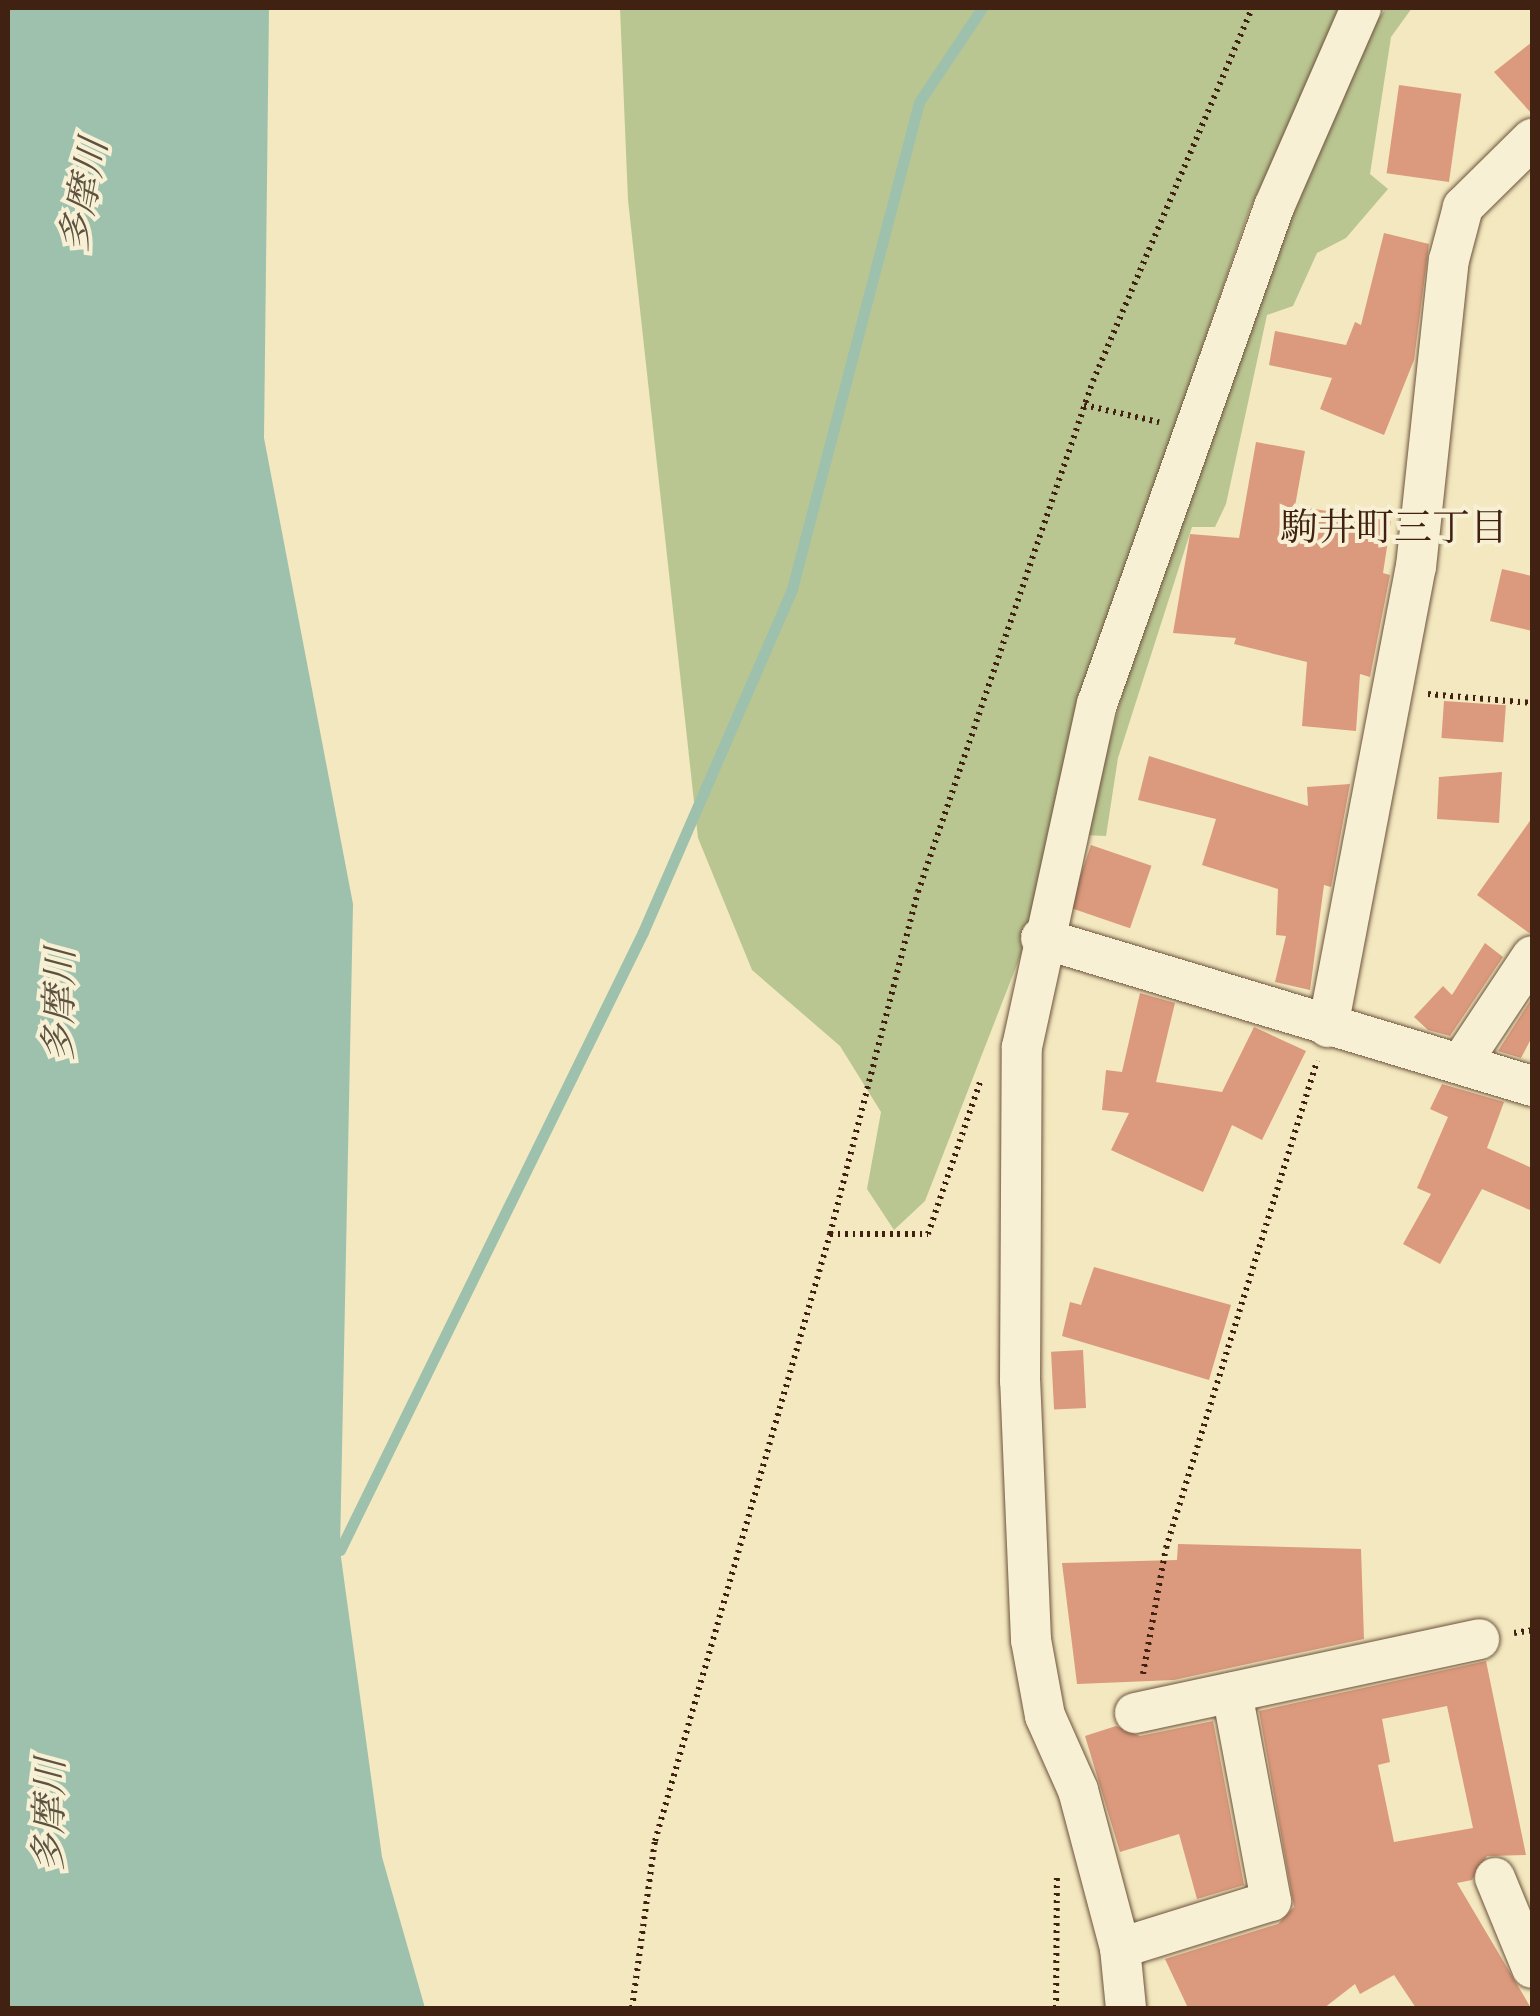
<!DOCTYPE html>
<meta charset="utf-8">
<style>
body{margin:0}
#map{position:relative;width:1540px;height:2016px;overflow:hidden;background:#f3e8bf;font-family:"Old Standard TT","Noto Serif JP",serif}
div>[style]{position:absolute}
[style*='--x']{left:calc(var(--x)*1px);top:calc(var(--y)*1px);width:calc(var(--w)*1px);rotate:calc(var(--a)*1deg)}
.green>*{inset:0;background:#bac692}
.water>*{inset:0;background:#9dc1ac}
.stream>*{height:11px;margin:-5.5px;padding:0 5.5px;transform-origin:5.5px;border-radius:5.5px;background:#9dc1ac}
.building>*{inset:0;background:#db9a7d;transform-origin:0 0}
.path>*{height:6px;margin-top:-3px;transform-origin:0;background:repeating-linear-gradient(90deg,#412111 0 2.5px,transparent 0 7.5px)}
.roads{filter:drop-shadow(0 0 2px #6e533c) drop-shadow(0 0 2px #6e533c)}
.minor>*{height:40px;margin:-20px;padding:0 20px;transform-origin:20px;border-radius:20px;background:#f7f0d5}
span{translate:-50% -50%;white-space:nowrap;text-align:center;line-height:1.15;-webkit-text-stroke:8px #f7f0d5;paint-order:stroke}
.water-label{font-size:38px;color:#5d5140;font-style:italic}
.neighbourhood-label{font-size:38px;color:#412111}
.frame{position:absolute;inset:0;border:10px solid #412111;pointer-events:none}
</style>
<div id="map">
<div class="green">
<div style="clip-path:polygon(620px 8px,1345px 8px,1249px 211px,1107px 626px,1023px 949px,925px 1201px,894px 1230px,867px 1189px,881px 1112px,840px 1046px,752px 970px,698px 838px,628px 200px)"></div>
<div style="clip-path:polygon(1386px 8px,1412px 8px,1391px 37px,1370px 174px,1388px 189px,1346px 238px,1317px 253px,1293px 306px,1267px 315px,1226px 504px,1215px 527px,1192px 527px,1118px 758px,1106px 836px,1084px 835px,1147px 603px,1306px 175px,1358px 48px)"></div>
</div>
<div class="water">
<div style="clip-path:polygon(8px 8px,269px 8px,264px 438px,353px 904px,340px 1550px,382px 1857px,425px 2008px,8px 2008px)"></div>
</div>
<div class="stream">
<div style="--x:340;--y:1550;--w:688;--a:-63.88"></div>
<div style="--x:643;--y:932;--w:374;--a:-66.5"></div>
<div style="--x:792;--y:589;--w:503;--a:-75.38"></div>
<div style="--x:919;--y:102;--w:113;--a:-56.2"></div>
</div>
<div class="building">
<div style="clip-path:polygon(1532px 42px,1532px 114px,1494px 72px)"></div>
<div style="left:1399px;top:85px;width:63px;height:89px;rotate:8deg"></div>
<div style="clip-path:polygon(1384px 233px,1429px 244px,1414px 360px,1384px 435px,1320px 409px,1332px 378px,1269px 365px,1275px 331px,1346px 345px,1355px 322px,1361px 325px)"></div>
<div style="clip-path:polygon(1256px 442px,1305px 451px,1295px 506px,1391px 521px,1383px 573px,1390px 575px,1370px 677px,1360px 674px,1356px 731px,1302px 726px,1307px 662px,1234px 644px,1236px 638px,1173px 633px,1190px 534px,1239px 538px)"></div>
<div style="clip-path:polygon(1502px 569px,1532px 576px,1532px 631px,1490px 621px)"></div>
<div style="left:1444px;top:701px;width:62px;height:37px;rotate:4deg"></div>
<div style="clip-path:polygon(1149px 756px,1308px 806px,1307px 787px,1350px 784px,1331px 887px,1324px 885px,1310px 990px,1275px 982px,1286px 936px,1276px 935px,1278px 889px,1202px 865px,1216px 819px,1138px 800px)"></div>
<div style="clip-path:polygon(1502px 772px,1499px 823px,1437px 819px,1439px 777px)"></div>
<div style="clip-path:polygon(1532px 818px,1532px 932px,1529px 933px,1477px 895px)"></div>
<div style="left:1091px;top:845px;width:64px;height:66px;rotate:19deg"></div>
<div style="clip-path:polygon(1485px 943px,1503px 957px,1450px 1036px,1428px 1030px,1414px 1017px,1443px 986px,1452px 995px)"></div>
<div style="clip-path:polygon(1140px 993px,1175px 1003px,1156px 1082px,1222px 1092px,1254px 1027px,1306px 1051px,1262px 1140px,1232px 1125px,1203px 1192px,1111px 1150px,1129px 1113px,1102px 1110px,1106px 1070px,1122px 1072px)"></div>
<div style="clip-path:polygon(1532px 998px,1532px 1037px,1521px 1058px,1498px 1051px)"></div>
<div style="clip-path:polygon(1442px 1084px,1504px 1102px,1487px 1148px,1532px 1168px,1532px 1211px,1482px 1189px,1440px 1264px,1403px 1244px,1431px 1194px,1417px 1188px,1448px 1117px,1430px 1109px)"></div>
<div style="clip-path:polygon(1094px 1267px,1231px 1305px,1209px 1380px,1062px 1336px,1070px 1302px,1081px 1305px)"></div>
<div style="left:1083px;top:1350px;width:58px;height:32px;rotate:87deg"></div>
<div style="clip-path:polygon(1178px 1544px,1361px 1549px,1364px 1639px,1174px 1680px,1077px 1684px,1062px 1563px,1177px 1560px)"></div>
<div style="clip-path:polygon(evenodd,1486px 1661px,1526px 1855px,1487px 1856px,1472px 1880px,1457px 1883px,1531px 2008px,1416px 2008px,1394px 1975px,1360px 1994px,1355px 1984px,1324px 2008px,1188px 2008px,1165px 1959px,1278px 1924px,1294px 1907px,1259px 1711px,1486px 1661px,1447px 1706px,1473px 1828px,1394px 1842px,1378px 1765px,1390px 1762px,1382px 1719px,1447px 1706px)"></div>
<div style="clip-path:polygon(1213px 1721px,1244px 1885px,1197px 1899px,1179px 1834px,1120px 1852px,1085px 1736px,1116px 1726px,1140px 1736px)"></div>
</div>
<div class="path">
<div style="--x:1084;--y:405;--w:77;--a:12.8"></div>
<div style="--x:1428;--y:694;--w:104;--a:4.9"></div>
<div style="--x:830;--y:1234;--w:98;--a:0"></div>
<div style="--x:928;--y:1234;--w:161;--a:-71.1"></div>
<div style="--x:1514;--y:1633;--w:18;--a:-9"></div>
<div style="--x:1143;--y:1674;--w:128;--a:-79.7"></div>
<div style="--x:1166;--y:1548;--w:510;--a:-72.77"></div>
<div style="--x:632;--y:2008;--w:169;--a:-82.2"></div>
<div style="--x:655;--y:1841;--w:632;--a:-73.92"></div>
<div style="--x:830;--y:1234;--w:353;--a:-75.6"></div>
<div style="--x:918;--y:892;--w:540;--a:-71.1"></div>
<div style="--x:1093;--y:381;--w:405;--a:-66.9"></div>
<div style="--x:1056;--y:2008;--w:133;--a:-89.6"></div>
</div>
<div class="roads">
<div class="minor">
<div style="--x:1041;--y:938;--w:513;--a:16.77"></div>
<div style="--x:1328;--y:1027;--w:468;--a:-79.2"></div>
<div style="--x:1416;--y:567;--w:309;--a:-83.9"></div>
<div style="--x:1449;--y:260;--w:55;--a:-75.2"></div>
<div style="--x:1463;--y:207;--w:97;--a:-44.6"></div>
<div style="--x:1461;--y:1063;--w:128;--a:-56.4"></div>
<div style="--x:1135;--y:1713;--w:352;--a:-12.1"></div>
<div style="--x:1495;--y:1878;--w:97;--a:67.7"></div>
<div style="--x:1120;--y:1948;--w:158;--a:-17.3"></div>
<div style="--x:1271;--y:1901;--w:212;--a:-100.6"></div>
<div style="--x:1126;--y:2008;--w:60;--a:-95.7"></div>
<div style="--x:1120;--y:1948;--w:163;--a:-104.9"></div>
<div style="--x:1078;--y:1790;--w:81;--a:-114"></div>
<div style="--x:1045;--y:1716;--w:77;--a:-100.4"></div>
<div style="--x:1031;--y:1640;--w:259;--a:-92.4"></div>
<div style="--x:1020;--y:1381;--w:334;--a:-89.7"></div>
<div style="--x:1022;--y:1047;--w:351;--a:-77.7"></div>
<div style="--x:1097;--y:704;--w:528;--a:-70.4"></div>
<div style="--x:1274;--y:207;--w:217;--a:-66.4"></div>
</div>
</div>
<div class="water-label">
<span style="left:87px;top:196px;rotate:-79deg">多摩川</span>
<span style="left:63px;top:1005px;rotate:-89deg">多摩川</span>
<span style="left:53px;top:1815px;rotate:-89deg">多摩川</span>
</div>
<div class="neighbourhood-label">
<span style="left:1394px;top:531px">駒井町三丁目</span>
</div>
<div class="frame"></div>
</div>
